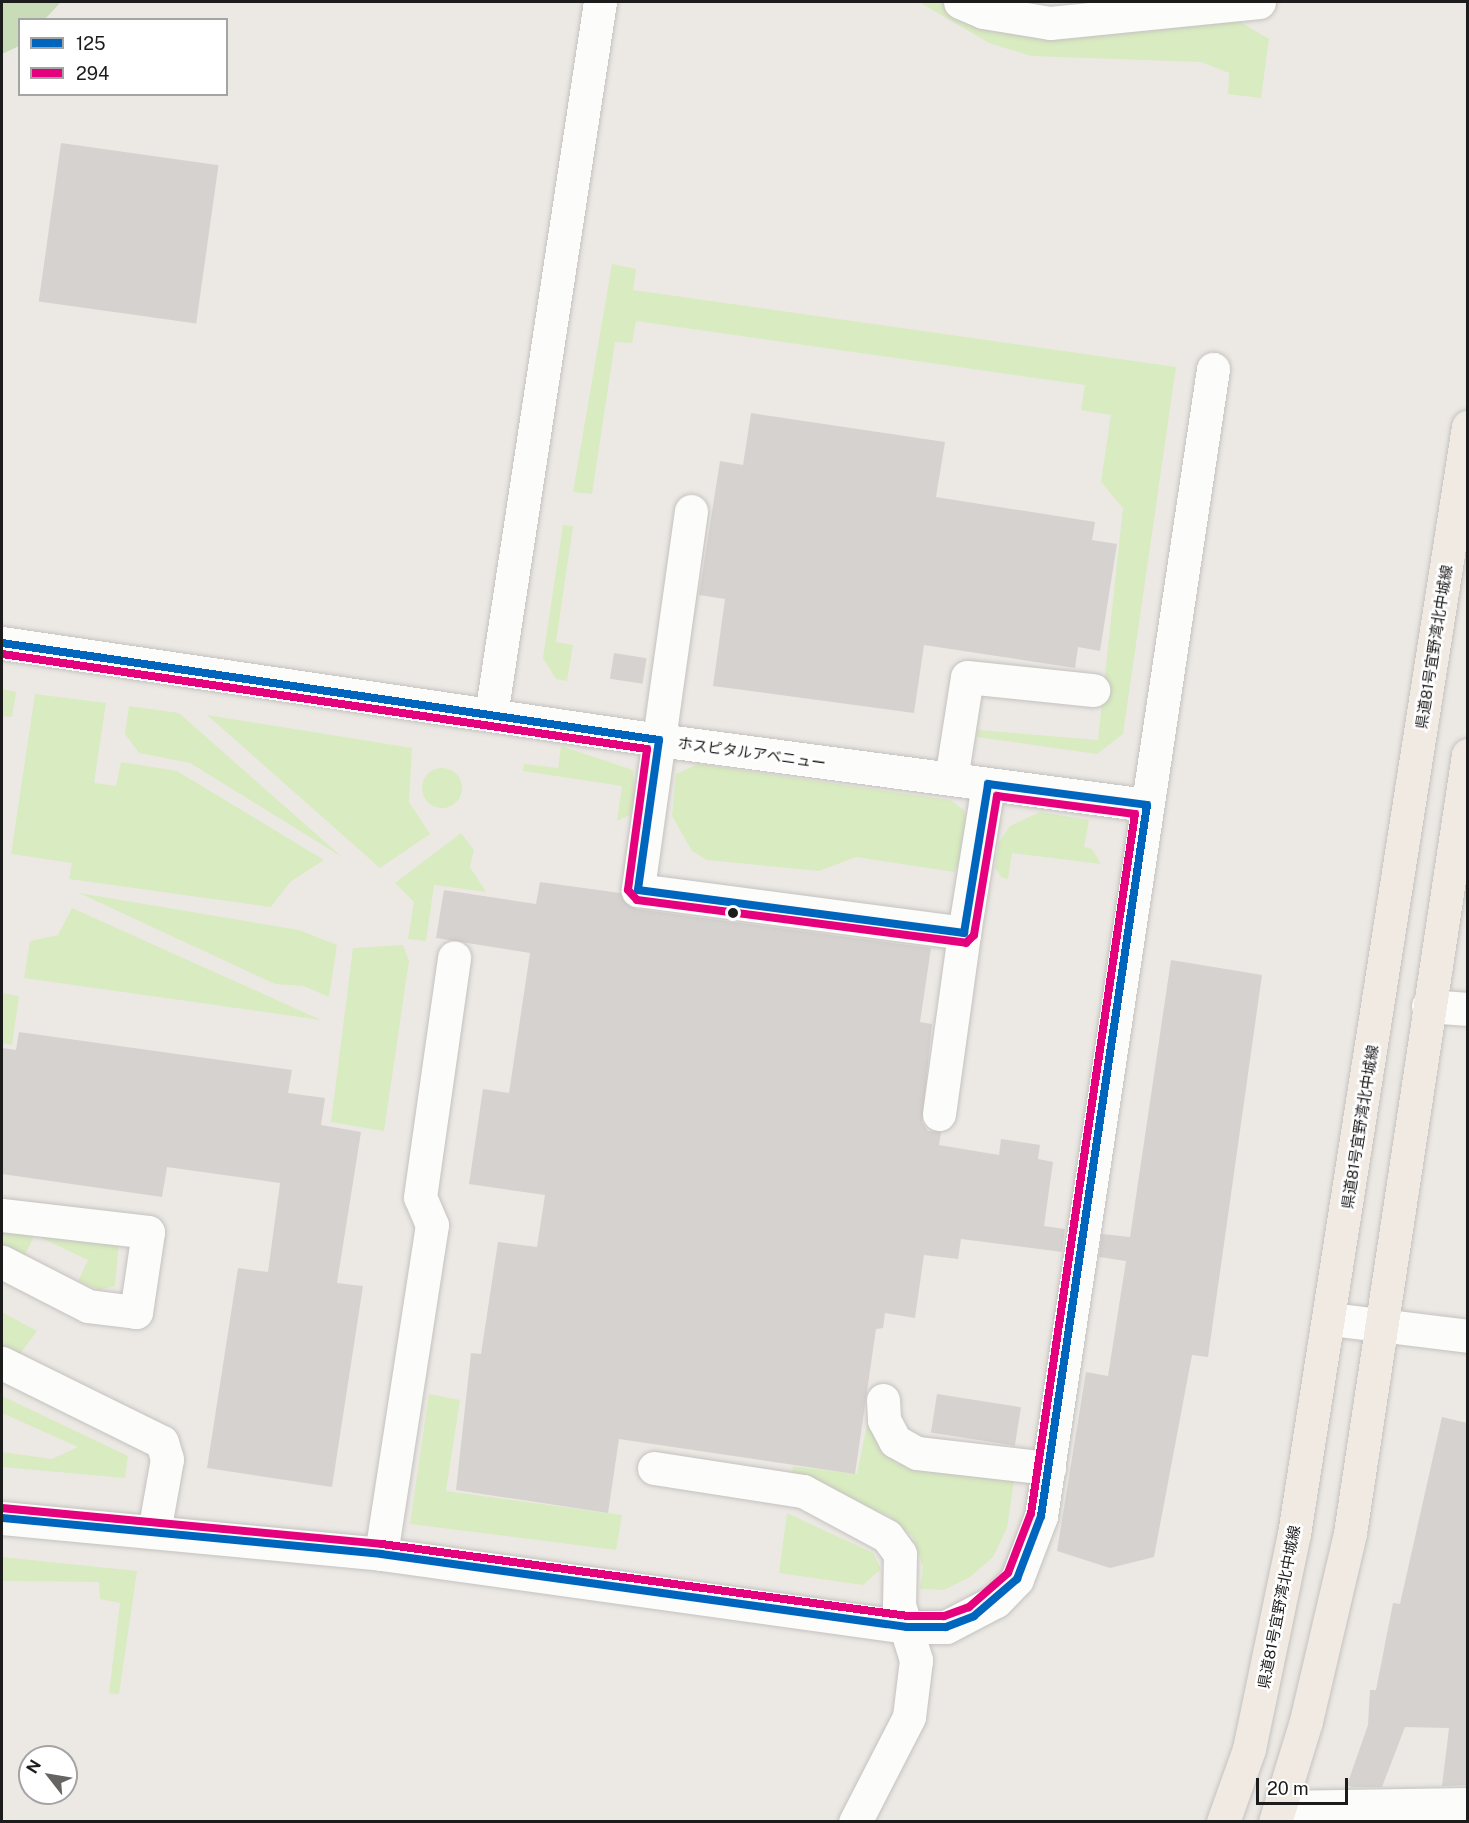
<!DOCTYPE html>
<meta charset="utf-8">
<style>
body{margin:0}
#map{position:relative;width:1469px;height:1823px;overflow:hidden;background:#ece9e4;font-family:"Public Sans","Noto Sans JP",sans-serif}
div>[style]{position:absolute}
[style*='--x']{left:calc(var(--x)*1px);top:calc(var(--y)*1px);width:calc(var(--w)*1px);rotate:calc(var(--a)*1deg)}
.grass>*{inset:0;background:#d9ebc0}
.round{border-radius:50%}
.forest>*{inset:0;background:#c7dcb7}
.building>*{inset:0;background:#d6d2cf;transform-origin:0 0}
.roads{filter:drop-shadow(0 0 2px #c4c2c0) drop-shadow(0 0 2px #c4c2c0)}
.minor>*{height:33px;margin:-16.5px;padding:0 16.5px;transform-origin:16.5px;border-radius:16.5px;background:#fcfcfb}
.major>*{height:33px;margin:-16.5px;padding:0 16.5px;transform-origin:16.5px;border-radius:16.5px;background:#f0eae3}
.bus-1>*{height:8px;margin:-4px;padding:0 4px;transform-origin:4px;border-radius:4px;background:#0065bd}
.bus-2>*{height:8px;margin:-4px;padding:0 4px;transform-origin:4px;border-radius:4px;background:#e5007d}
.dots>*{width:16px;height:16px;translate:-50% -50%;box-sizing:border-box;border:3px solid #fff;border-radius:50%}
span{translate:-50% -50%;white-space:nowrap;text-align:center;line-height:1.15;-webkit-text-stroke:5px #fff;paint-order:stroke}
.street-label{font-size:15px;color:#1c1c1c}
.frame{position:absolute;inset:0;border:3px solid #1c1c1c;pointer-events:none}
.legend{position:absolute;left:18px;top:18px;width:210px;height:78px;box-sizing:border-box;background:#fff;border:2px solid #a4a4a4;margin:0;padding:8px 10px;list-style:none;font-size:18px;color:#1c1c1c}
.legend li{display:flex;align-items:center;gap:12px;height:30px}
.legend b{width:30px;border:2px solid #a4a4a4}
.north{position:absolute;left:18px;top:1745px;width:60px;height:60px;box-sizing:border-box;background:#fff;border:2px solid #a4a4a4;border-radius:50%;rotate:301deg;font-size:16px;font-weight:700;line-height:24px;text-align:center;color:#1c1c1c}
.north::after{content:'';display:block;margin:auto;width:21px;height:27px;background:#656462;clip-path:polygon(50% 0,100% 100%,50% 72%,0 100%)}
.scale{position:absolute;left:1256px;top:1778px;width:92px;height:27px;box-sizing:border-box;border:3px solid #1c1c1c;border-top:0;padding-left:8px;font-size:18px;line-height:21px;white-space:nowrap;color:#1c1c1c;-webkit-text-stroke:4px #fff;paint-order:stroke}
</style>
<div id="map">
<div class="grass">
<div style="clip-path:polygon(919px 2px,940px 2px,959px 12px,1237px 20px,1269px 39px,1261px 98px,1228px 94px,1229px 73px,1201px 62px,1031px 56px,989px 43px)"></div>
<div style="clip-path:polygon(612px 264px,636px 269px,633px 290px,1176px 367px,1123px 734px,1097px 754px,977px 737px,978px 730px,1098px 740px,1123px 508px,1101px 482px,1111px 415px,1081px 410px,1085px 385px,636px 321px,632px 343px,615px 342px,592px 494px,573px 492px)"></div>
<div style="clip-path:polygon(563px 525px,573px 526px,556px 642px,573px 645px,567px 681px,556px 679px,543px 658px)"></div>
<div style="clip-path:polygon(2px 689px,16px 692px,12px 717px,2px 716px)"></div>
<div style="clip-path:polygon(35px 694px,106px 703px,94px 783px,116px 786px,121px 762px,177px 771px,324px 860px,290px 882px,271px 907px,69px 879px,72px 863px,11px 854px)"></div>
<div style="clip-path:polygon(129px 706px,179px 713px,342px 857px,190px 763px,139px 753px,125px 734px)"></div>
<div style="clip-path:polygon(207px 715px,412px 748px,409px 802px,430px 834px,380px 868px)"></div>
<div style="clip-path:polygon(561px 746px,633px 770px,635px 803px,630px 815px,617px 821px,622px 786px,523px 771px,524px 764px,558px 768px)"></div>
<div style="clip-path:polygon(698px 764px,950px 800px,964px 810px,966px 821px,959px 864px,954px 872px,856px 857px,819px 871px,707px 860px,692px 851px,672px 816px,676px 774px)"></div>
<div class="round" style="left:422px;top:768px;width:40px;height:40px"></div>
<div style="clip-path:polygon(1040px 812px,1089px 820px,1084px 847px,1092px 849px,1101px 864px,1012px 853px,1008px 879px,1002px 878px,995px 868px,999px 842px,1010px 826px)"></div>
<div style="clip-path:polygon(461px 833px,474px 850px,470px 867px,486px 892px,434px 885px,426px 941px,408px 939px,414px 902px,395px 883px)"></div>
<div style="clip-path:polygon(79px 893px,299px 930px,337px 945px,329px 997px,304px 986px,275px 984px)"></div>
<div style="clip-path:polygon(72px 908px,321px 1020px,24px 978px,30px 941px,58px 935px)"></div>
<div style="clip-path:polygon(403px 945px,409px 961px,384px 1131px,331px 1122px,353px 948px)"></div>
<div style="clip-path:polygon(2px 993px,19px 996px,12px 1045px,2px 1043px)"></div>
<div style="clip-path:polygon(2px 1227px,119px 1244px,115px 1286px,99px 1290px,78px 1281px,88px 1260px,35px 1235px,24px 1256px,2px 1244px)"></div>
<div style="clip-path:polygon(2px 1312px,37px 1331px,20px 1354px,2px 1345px)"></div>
<div style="clip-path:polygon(429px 1394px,460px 1400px,446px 1491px,622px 1515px,616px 1550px,410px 1524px)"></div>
<div style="clip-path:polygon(2px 1396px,128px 1456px,125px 1478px,2px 1467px,2px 1452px,52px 1459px,78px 1447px,2px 1413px)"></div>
<div style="clip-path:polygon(867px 1425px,896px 1463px,1014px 1480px,1007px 1528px,993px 1557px,970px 1577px,944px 1590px,920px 1589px,923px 1567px,913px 1537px,889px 1516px,792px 1473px,793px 1466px,857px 1474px)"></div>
<div style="clip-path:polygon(787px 1513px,873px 1553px,881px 1569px,863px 1585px,779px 1573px)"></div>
<div style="clip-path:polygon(2px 1557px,137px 1571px,119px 1694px,109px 1693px,120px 1603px,100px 1599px,99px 1582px,2px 1581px)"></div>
</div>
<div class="forest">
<div style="clip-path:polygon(2px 2px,61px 2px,45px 19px,20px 20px,19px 46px,2px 54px)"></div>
</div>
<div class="building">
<div style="left:61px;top:143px;width:159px;height:160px;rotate:8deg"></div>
<div style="clip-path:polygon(751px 413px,945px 442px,936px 497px,1095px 522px,1092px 540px,1117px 544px,1100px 651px,1078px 647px,1075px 668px,924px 645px,914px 713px,713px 686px,725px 599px,699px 595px,720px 461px,743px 465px)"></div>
<div style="left:614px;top:653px;width:33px;height:26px;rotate:9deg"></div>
<div style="clip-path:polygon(540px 882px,620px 893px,636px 909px,931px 948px,920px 1022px,932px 1024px,922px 1122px,928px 1131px,941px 1132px,939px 1145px,999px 1155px,1001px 1139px,1040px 1145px,1038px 1159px,1053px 1162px,1044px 1226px,1065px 1229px,1062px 1252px,961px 1239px,958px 1259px,924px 1255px,915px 1318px,885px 1313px,883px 1328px,876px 1329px,855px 1474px,619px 1439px,608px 1513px,456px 1490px,471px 1353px,481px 1354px,498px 1242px,537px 1247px,545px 1195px,469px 1184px,483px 1089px,509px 1093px,530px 953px,436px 938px,444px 890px,536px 904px)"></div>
<div style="clip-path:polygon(1171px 960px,1262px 975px,1208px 1357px,1192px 1355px,1154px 1557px,1110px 1568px,1057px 1551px,1086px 1372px,1108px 1376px,1126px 1261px,1099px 1257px,1102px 1234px,1130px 1237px)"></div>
<div style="clip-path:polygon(19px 1032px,292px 1070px,288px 1093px,325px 1098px,321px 1125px,361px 1132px,337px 1283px,363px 1286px,332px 1487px,207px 1468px,238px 1268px,268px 1272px,280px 1183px,167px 1167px,162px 1197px,2px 1174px,2px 1048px,16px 1050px)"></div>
<div style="left:937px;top:1394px;width:85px;height:39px;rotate:9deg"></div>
<div style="clip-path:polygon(1442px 1417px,1467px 1423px,1467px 1785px,1442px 1786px,1449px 1728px,1405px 1727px,1382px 1787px,1352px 1787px,1347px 1785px,1368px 1725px,1370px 1690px,1376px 1690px,1393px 1603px,1400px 1604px)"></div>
</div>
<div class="roads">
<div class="minor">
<div style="--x:960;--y:2;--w:25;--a:23"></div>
<div style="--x:983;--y:12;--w:68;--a:9.3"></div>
<div style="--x:1050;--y:23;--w:210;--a:-5.7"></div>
<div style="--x:691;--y:511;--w:383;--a:98"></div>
<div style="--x:638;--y:890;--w:329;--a:7.5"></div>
<div style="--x:964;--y:933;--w:151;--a:-80.8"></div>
<div style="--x:2;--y:643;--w:664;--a:8.4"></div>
<div style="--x:659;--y:740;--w:492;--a:7.6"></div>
<div style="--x:491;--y:715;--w:721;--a:-81.31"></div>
<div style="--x:951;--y:779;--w:103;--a:-81.1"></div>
<div style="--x:967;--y:677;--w:127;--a:5.9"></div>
<div style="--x:1428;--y:1006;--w:40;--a:4.3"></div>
<div style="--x:939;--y:1114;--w:183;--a:-82.1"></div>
<div style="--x:2;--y:1215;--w:147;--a:6.6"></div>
<div style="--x:148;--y:1232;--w:81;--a:98.5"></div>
<div style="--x:136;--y:1312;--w:48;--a:-172.9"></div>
<div style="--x:88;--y:1306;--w:97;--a:-152.9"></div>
<div style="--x:1330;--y:1319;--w:139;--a:7"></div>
<div style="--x:2;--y:1363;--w:178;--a:26.3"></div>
<div style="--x:162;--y:1442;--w:18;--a:74"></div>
<div style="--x:167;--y:1459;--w:74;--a:100.1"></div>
<div style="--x:883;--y:1400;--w:20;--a:87"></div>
<div style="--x:884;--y:1420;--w:24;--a:62"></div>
<div style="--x:895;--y:1441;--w:25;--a:29"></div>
<div style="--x:917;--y:1453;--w:133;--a:6.5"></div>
<div style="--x:654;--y:1468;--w:151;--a:8.8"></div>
<div style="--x:803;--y:1491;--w:95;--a:28.2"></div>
<div style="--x:887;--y:1536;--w:22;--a:54"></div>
<div style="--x:900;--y:1554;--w:51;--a:91.1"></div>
<div style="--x:899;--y:1605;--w:58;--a:72.8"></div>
<div style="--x:916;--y:1660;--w:57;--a:97"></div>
<div style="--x:909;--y:1717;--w:118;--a:117.2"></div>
<div style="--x:2;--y:1518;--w:381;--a:5.4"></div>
<div style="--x:381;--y:1554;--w:531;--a:7.9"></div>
<div style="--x:907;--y:1627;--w:39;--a:0"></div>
<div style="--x:946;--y:1627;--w:56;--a:-27.5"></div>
<div style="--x:996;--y:1601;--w:30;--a:-46"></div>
<div style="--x:1017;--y:1579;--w:67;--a:-69.1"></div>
<div style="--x:1041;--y:1516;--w:1160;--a:-81.47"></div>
<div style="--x:381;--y:1554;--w:333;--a:-81.2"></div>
<div style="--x:432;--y:1225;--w:30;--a:-113"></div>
<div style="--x:420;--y:1197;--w:242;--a:-81.9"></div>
<div style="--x:1280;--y:1807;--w:188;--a:-0.9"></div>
</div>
<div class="major">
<div style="--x:1223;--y:1822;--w:77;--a:-70.4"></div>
<div style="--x:1249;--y:1749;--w:220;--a:-78.2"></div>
<div style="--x:1294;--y:1534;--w:1121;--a:-81.07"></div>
<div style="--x:1275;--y:1822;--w:106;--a:-72.9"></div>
<div style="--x:1306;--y:1721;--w:193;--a:-76.8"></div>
<div style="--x:1350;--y:1533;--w:787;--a:-81.38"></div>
</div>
</div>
<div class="bus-1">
<div style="--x:2;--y:643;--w:664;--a:8.4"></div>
<div style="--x:659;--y:740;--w:151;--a:98"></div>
<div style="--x:988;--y:784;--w:160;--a:7.5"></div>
<div style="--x:638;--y:890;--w:329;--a:7.5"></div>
<div style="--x:964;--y:933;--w:151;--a:-80.8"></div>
<div style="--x:2;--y:1518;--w:381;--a:5.4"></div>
<div style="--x:381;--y:1554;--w:531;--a:7.9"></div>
<div style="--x:907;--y:1627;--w:39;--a:0"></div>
<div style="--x:946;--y:1627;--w:30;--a:-21"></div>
<div style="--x:974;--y:1616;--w:57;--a:-40.7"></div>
<div style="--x:1017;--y:1579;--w:67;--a:-69.1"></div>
<div style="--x:1041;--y:1516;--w:719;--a:-81.52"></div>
</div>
<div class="bus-2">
<div style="--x:2;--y:654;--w:652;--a:8.38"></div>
<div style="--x:647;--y:749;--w:142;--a:97.7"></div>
<div style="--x:628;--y:890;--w:13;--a:48"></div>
<div style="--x:637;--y:900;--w:332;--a:7.4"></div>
<div style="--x:966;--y:943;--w:11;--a:-45"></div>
<div style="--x:974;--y:935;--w:141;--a:-80.6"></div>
<div style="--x:997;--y:796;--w:139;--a:7.4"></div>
<div style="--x:1135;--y:814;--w:707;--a:98.46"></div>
<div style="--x:1031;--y:1513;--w:64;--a:111"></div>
<div style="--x:1008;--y:1573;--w:52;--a:138.9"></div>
<div style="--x:969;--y:1607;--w:27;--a:160"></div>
<div style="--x:944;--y:1616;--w:36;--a:180"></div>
<div style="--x:908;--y:1616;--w:531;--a:-172.21"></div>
<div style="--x:382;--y:1544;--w:381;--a:-174.6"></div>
</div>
<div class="dots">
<div style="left:733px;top:913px;background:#1c1c1c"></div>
</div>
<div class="street-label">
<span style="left:1434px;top:647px;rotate:-81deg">県道81号宜野湾北中城線</span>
<span style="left:752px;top:753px;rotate:8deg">ホスピタルアベニュー</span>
<span style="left:1360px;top:1127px;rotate:-81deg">県道81号宜野湾北中城線</span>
<span style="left:1279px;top:1607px;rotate:-79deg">県道81号宜野湾北中城線</span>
</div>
<div class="frame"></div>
<ul class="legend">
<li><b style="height:8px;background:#0065bd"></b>125</li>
<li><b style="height:8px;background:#e5007d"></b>294</li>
</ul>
<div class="north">N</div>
<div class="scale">20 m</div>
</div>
